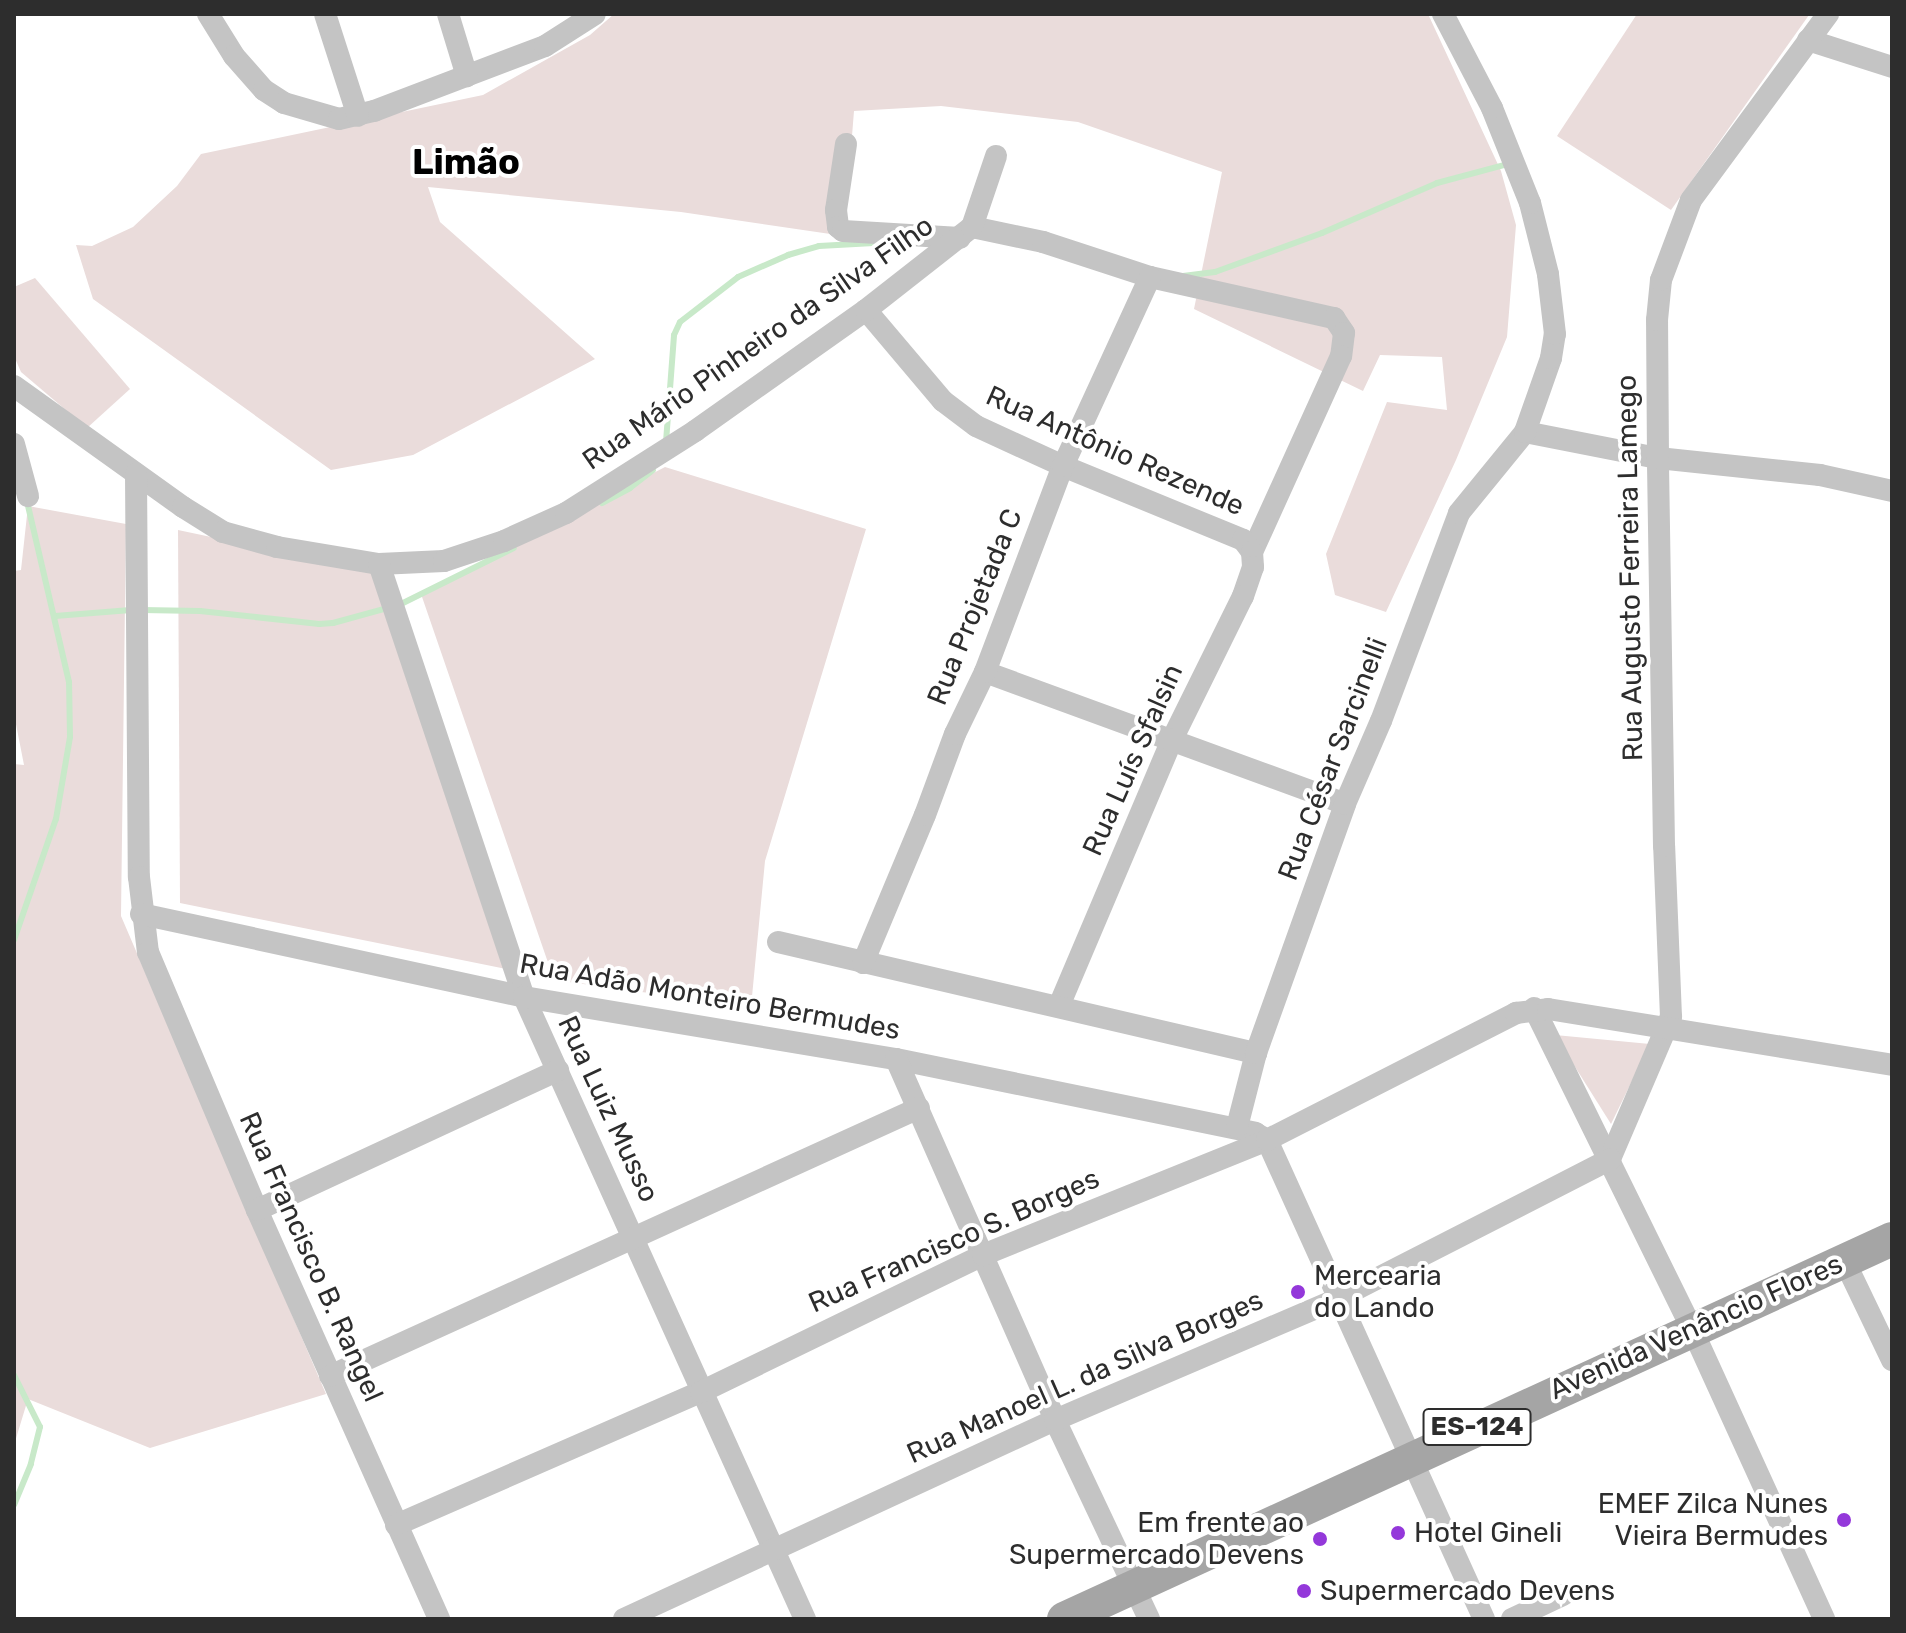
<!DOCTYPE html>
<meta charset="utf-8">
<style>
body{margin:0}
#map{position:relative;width:1906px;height:1633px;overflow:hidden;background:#fff;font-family:Rubik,sans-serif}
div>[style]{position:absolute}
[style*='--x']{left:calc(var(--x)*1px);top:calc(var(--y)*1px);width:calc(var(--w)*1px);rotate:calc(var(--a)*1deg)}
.green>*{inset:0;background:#eadcdb}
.stream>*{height:6px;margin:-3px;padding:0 3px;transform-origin:3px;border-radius:3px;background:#c8e9c9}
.minor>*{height:22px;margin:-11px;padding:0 11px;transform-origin:11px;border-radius:11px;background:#c4c4c4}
.primary>*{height:34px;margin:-17px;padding:0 17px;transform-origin:17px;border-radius:17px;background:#a5a5a5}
.dots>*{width:22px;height:22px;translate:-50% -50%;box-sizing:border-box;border:4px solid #fff;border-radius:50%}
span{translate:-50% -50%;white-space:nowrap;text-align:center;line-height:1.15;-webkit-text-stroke:8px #fff;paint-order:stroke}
.shield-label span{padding:2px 6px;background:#fff;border:2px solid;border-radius:6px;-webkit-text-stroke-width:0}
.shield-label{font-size:26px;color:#2d2d2d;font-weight:700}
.street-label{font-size:28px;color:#2d2d2d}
.poi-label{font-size:28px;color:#2d2d2d}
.left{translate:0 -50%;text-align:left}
.right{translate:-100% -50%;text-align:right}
.district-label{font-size:36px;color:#000;font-weight:700}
.frame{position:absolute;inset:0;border:16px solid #2d2d2d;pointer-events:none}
</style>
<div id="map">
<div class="green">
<div style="clip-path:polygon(614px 14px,1428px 14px,1501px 171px,1516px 225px,1507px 337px,1456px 460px,1386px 612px,1335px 595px,1326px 554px,1387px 402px,1447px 410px,1442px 357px,1380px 355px,1363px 391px,1194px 309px,1222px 172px,1078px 122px,941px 106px,854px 111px,844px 236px,681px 212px,428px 187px,440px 222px,595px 359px,413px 455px,331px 470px,93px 299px,76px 245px,92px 246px,133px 227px,177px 186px,201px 154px,483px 95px,590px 35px)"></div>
<div style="clip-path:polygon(1637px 14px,1809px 15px,1671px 210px,1557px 136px)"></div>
<div style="clip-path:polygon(35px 278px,130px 389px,87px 428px,21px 372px,14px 356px,14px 287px)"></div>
<div style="clip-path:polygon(665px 467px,866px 529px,765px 861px,751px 1007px,554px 980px,421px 594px)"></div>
<div style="clip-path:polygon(28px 506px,126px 524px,121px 916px,326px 1394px,150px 1448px,28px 1399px,14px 1445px,14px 764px,24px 765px,14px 714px,14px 571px,21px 570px)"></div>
<div style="clip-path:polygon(178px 530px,376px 572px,516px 971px,180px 903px)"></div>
<div style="clip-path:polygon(1555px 1035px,1650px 1044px,1611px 1124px)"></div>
</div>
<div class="stream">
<div style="--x:1183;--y:276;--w:32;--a:-7"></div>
<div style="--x:1215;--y:272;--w:114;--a:-20"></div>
<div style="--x:1322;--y:233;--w:125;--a:-23.5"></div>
<div style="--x:1437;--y:183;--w:69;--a:-15"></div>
<div style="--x:666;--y:442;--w:107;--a:-85.7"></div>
<div style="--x:674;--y:335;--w:14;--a:-65"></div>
<div style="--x:680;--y:322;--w:73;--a:-37.8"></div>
<div style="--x:738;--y:277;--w:55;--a:-23.7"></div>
<div style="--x:788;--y:255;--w:32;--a:-16"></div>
<div style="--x:819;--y:246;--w:55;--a:-3.1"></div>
<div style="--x:602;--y:503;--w:32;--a:-28"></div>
<div style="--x:630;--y:488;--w:29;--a:-38"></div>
<div style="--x:399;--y:605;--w:128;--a:-26.4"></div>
<div style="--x:142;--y:610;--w:58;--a:1"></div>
<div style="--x:200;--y:611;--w:120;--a:6.2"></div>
<div style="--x:319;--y:624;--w:14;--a:-4"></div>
<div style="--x:333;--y:623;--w:57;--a:-15.3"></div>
<div style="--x:55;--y:616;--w:76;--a:-4.5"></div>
<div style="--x:14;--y:940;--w:128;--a:-70.9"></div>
<div style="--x:56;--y:819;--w:83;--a:-80.3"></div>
<div style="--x:70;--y:737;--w:55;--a:-91"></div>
<div style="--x:69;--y:682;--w:186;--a:-103.1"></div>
<div style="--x:14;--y:1375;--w:58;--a:63.4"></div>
<div style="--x:40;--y:1427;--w:38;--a:104"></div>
<div style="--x:31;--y:1464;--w:44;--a:112.5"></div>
</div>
<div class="minor">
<div style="--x:208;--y:14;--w:49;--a:58.2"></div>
<div style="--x:234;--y:56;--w:45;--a:48.6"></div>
<div style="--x:264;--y:90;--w:24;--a:33"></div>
<div style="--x:284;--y:103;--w:57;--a:16.2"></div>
<div style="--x:339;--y:119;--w:36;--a:-13"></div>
<div style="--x:374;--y:111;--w:183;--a:-20.8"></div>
<div style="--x:545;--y:46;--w:59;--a:-32.6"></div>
<div style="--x:325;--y:14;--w:107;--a:72.1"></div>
<div style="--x:448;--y:14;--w:65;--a:73"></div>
<div style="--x:1808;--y:40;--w:88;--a:17.8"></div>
<div style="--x:846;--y:144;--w:67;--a:98.6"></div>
<div style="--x:836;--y:210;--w:17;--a:83"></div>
<div style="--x:838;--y:227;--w:6;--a:39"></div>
<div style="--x:843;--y:231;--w:117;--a:3.4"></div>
<div style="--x:972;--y:227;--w:73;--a:11.9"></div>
<div style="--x:1043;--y:242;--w:113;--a:18.1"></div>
<div style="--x:1150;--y:277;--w:189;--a:12.6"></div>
<div style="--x:1334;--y:318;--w:18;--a:56"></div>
<div style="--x:1344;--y:333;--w:23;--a:97"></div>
<div style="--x:1341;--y:356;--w:215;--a:114.4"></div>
<div style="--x:866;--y:310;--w:119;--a:49.8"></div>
<div style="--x:943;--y:401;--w:41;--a:37.1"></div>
<div style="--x:976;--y:426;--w:96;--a:24.7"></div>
<div style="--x:1063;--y:466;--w:195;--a:22.3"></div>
<div style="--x:1243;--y:540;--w:15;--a:53"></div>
<div style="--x:1252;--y:552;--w:15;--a:86"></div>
<div style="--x:1253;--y:567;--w:31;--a:109"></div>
<div style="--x:1243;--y:596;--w:163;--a:116.3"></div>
<div style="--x:1171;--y:742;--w:287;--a:113"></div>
<div style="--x:14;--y:386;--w:208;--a:35.6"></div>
<div style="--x:183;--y:507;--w:47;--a:32"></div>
<div style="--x:223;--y:532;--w:56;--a:15.5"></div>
<div style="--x:277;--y:547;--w:103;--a:9.5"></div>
<div style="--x:379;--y:564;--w:65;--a:-2.6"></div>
<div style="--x:444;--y:561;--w:63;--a:-18.4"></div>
<div style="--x:504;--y:541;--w:68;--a:-24.3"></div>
<div style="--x:566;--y:513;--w:153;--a:-32.4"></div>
<div style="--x:695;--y:431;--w:209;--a:-35.3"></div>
<div style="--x:866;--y:310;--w:135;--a:-38.1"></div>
<div style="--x:972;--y:227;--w:75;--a:-71.3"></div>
<div style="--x:1525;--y:432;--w:136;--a:11.1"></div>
<div style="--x:1658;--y:458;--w:163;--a:6"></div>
<div style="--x:1820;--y:475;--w:74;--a:12.5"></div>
<div style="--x:14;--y:444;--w:54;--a:74.9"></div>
<div style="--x:136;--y:474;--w:403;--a:89.6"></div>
<div style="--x:139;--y:877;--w:76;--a:83.2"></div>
<div style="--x:148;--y:952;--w:280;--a:67.1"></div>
<div style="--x:257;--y:1210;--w:448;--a:66"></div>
<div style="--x:379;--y:564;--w:457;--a:71.5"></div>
<div style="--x:524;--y:997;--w:683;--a:65.69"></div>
<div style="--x:985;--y:672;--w:383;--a:20.1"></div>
<div style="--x:141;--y:914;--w:392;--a:12.2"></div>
<div style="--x:524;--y:997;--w:377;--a:9.5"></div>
<div style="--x:896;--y:1059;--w:367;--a:11.6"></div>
<div style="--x:1255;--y:1133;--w:14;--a:30"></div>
<div style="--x:1267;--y:1140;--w:526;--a:65.63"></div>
<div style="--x:778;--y:942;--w:491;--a:13.1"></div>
<div style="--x:863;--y:963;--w:160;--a:-67.3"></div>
<div style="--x:925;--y:815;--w:86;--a:-69.7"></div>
<div style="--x:955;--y:734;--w:69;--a:-64.2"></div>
<div style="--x:985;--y:672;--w:220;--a:-69.3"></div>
<div style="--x:1063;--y:466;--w:208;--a:-65.3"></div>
<div style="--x:1534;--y:1008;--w:358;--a:63.8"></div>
<div style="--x:1692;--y:1329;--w:319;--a:65.5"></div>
<div style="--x:896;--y:1059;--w:394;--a:66.2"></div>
<div style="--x:1055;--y:1420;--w:220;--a:64.7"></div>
<div style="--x:1237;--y:1127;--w:76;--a:-75.6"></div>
<div style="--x:1256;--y:1053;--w:264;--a:-70.3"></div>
<div style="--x:1345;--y:804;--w:90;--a:-66.6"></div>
<div style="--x:1381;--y:721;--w:222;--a:-69.4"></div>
<div style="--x:1459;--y:513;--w:104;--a:-50.8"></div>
<div style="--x:1525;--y:432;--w:78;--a:-70.6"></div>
<div style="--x:1551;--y:358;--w:24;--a:-81"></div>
<div style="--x:1555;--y:334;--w:60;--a:-96.7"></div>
<div style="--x:1548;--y:274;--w:73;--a:-104.2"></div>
<div style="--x:1530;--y:203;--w:102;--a:-111.8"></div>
<div style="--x:1492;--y:108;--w:106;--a:-117.5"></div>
<div style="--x:1610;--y:1159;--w:155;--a:-66.8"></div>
<div style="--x:1671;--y:1017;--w:171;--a:-92.3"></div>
<div style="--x:1664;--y:846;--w:388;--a:-90.9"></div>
<div style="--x:1658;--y:458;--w:138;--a:-90.4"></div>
<div style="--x:1657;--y:320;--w:40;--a:-84.3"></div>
<div style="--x:1661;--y:280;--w:85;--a:-69.4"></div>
<div style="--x:1691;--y:200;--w:231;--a:-53.6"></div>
<div style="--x:257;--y:1210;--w:332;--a:-24.9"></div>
<div style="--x:1844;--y:1260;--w:111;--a:64.4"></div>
<div style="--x:330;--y:1376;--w:647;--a:-24.47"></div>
<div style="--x:396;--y:1525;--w:333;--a:-23.6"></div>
<div style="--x:701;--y:1392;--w:314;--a:-25.9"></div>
<div style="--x:983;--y:1255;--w:306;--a:-22"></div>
<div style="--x:1267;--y:1140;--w:280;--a:-27"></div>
<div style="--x:1516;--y:1013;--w:32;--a:-7"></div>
<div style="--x:1548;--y:1009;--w:349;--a:9.2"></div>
<div style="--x:624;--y:1619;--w:475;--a:-24.8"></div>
<div style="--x:1055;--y:1420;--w:307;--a:-23.2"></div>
<div style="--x:1337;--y:1299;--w:307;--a:-27.1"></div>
<div style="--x:1512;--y:1619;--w:56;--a:-25.2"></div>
</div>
<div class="primary">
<div style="--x:1064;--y:1619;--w:911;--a:-24.65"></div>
</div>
<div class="dots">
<div style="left:1298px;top:1292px;background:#9438da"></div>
<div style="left:1844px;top:1520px;background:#9438da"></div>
<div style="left:1398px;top:1533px;background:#9438da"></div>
<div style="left:1320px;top:1539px;background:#9438da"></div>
<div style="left:1304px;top:1591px;background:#9438da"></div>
</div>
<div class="shield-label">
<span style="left:1477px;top:1427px">ES-124</span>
</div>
<div class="street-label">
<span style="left:758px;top:343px;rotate:-35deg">Rua Mário Pinheiro da Silva Filho</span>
<span style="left:1115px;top:451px;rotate:24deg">Rua Antônio Rezende</span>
<span style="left:1630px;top:568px;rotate:-91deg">Rua Augusto Ferreira Lamego</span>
<span style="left:975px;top:607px;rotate:-68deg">Rua Projetada C</span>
<span style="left:1333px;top:759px;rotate:-69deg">Rua César Sarcinelli</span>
<span style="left:1133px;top:760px;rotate:-66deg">Rua Luís Sfalsin</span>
<span style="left:710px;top:997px;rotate:10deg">Rua Adão Monteiro Bermudes</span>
<span style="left:608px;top:1109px;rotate:65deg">Rua Luiz Musso</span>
<span style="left:954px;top:1241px;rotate:-24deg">Rua Francisco S. Borges</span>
<span style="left:311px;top:1257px;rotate:66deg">Rua Francisco B. Rangel</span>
<span style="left:1696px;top:1327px;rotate:-24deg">Avenida Venâncio Flores</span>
<span style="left:1085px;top:1377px;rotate:-24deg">Rua Manoel L. da Silva Borges</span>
</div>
<div class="poi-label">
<span class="left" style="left:1314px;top:1292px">Mercearia<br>do Lando</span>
<span class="right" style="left:1828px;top:1520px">EMEF Zilca Nunes<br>Vieira Bermudes</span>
<span class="right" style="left:1304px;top:1539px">Em frente ao<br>Supermercado Devens</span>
<span class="left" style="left:1414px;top:1533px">Hotel Gineli</span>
<span class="left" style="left:1320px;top:1591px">Supermercado Devens</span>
</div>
<div class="district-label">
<span style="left:466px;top:162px">Limão</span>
</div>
<div class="frame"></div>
</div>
